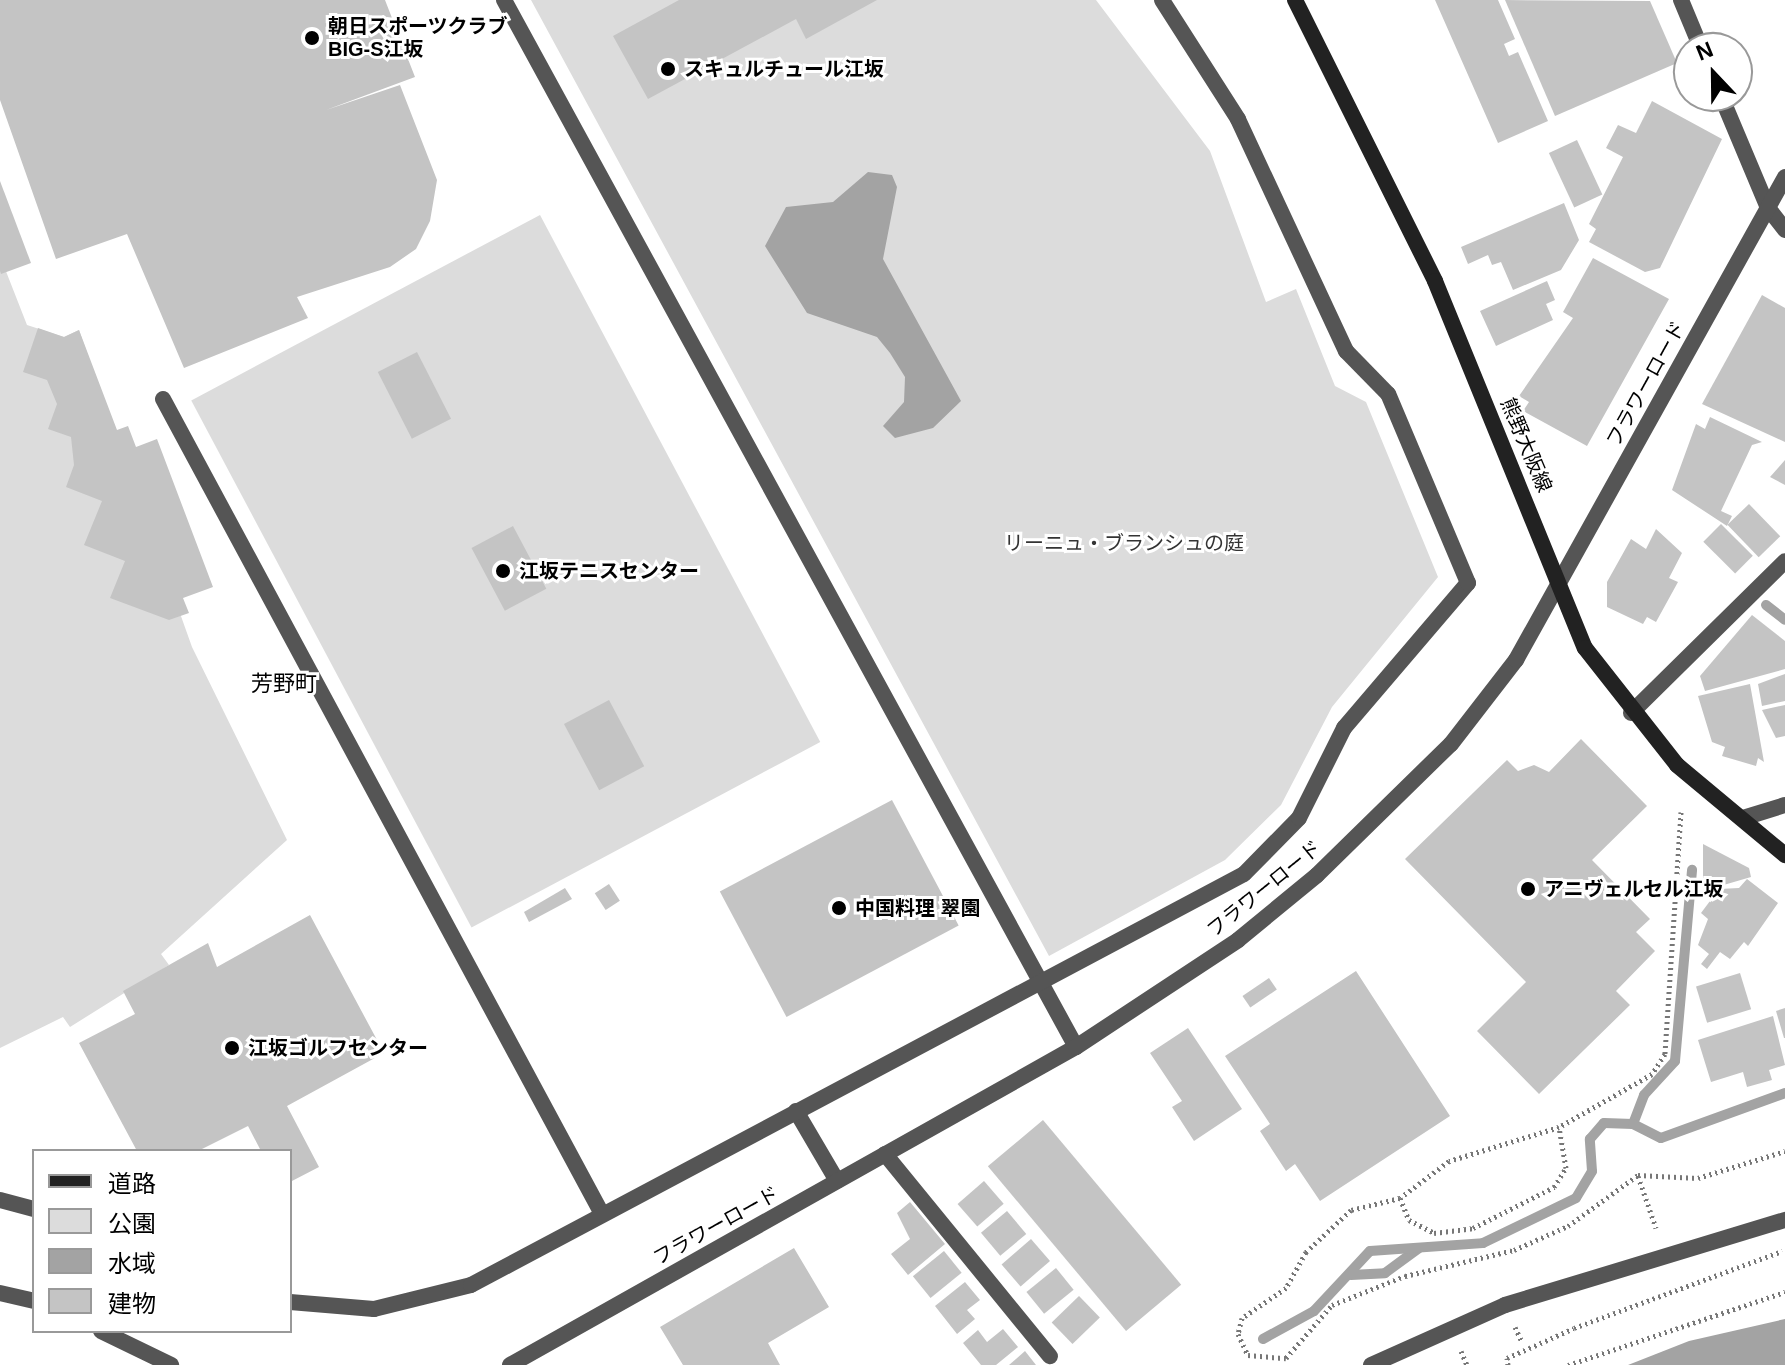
<!DOCTYPE html>
<meta charset="utf-8">
<style>
body{margin:0}
#map{position:relative;width:1785px;height:1365px;overflow:hidden;background:#fff;font-family:Arial,"Noto Sans JP",sans-serif}
div>[style]{position:absolute}
[style*='--x']{left:calc(var(--x)*1px);top:calc(var(--y)*1px);width:calc(var(--w)*1px);rotate:calc(var(--a)*1deg)}
.green>*{inset:0;background:#dcdcdc;transform-origin:0 0}
.water>*{inset:0;background:#a3a3a3}
.stream>*{height:10px;margin:-5px;padding:0 5px;transform-origin:5px;border-radius:5px;background:#a3a3a3}
.building>*{inset:0;background:#c4c4c4;transform-origin:0 0}
.path>*{height:5px;margin-top:-2.5px;transform-origin:0;background:repeating-linear-gradient(90deg,#777 0 2px,transparent 0 6px)}
.service>*{height:16px;margin:-8px;padding:0 8px;transform-origin:8px;border-radius:8px;background:#555}
.minor>*{height:16px;margin:-8px;padding:0 8px;transform-origin:8px;border-radius:8px;background:#555}
.tertiary>*{height:16px;margin:-8px;padding:0 8px;transform-origin:8px;border-radius:8px;background:#555}
.secondary>*{height:16px;margin:-8px;padding:0 8px;transform-origin:8px;border-radius:8px;background:#222}
.dots>*{width:22px;height:22px;translate:-50% -50%;box-sizing:border-box;border:4px solid #fff;border-radius:50%}
span{translate:-50% -50%;white-space:nowrap;text-align:center;line-height:1.15;-webkit-text-stroke:6px #fff;paint-order:stroke}
.poi-label{font-size:20px;color:#000;font-weight:700}
.left{translate:0 -50%;text-align:left}
.street-label{font-size:20px;color:#000}
.park-label{font-size:20px;color:#333}
.neighbourhood-label{font-size:22px;color:#000}
.legend{position:absolute;left:32px;top:1149px;width:260px;height:184px;box-sizing:border-box;background:#fff;border:2px solid #999;margin:0;padding:10px 14px;list-style:none;font-size:24px;color:#000}
.legend li{display:flex;align-items:center;gap:16px;height:40px}
.legend b{width:40px;border:2px solid #999}
.north{position:absolute;left:1673px;top:32px;width:80px;height:80px;box-sizing:border-box;background:#fff;border:2px solid #999;border-radius:50%;rotate:338deg;font-size:22px;font-weight:700;line-height:32px;text-align:center;color:#000}
.north::after{content:'';display:block;margin:auto;width:28px;height:36px;background:#000;clip-path:polygon(50% 0,100% 100%,50% 72%,0 100%)}
</style>
<div id="map">
<div class="green">
<div style="clip-path:polygon(531px 0,1096px 0,1210px 151px,1266px 302px,1296px 289px,1335px 386px,1366px 402px,1438px 577px,1332px 707px,1281px 805px,1225px 860px,1049px 956px)"></div>
<div style="left:540px;top:215px;width:597px;height:395px;rotate:62deg"></div>
<div style="clip-path:polygon(0 256px,27px 325px,64px 337px,79px 330px,192px 647px,287px 840px,161px 954px,169px 965px,70px 1027px,63px 1017px,0 1048px)"></div>
</div>
<div class="water">
<div style="clip-path:polygon(868px 172px,892px 175px,897px 187px,883px 259px,961px 401px,933px 428px,895px 438px,883px 426px,904px 402px,905px 377px,890px 353px,877px 337px,807px 313px,765px 246px,786px 207px,833px 202px)"></div>
<div style="clip-path:polygon(1785px 1319px,1785px 1365px,1628px 1365px,1689px 1341px)"></div>
</div>
<div class="stream">
<div style="--x:1766;--y:605;--w:24;--a:38"></div>
<div style="--x:1633;--y:1124;--w:31;--a:-69"></div>
<div style="--x:1644;--y:1095;--w:46;--a:-47.6"></div>
<div style="--x:1675;--y:1061;--w:192;--a:-84.9"></div>
<div style="--x:1351;--y:1275;--w:34;--a:-3"></div>
<div style="--x:1385;--y:1273;--w:42;--a:-36.3"></div>
<div style="--x:1263;--y:1339;--w:58;--a:-28.8"></div>
<div style="--x:1314;--y:1311;--w:82;--a:-47"></div>
<div style="--x:1370;--y:1251;--w:113;--a:-4"></div>
<div style="--x:1483;--y:1243;--w:103;--a:-25.8"></div>
<div style="--x:1576;--y:1198;--w:31;--a:-59"></div>
<div style="--x:1592;--y:1171;--w:32;--a:-94"></div>
<div style="--x:1590;--y:1139;--w:21;--a:-49"></div>
<div style="--x:1604;--y:1123;--w:29;--a:2"></div>
<div style="--x:1633;--y:1124;--w:31;--a:27"></div>
<div style="--x:1661;--y:1138;--w:132;--a:-19.9"></div>
</div>
<div class="building">
<div style="clip-path:polygon(0 0,385px 0,415px 77px,326px 110px,400px 85px,437px 180px,430px 221px,416px 249px,390px 267px,297px 297px,308px 318px,184px 368px,127px 234px,56px 259px,0 100px)"></div>
<div style="clip-path:polygon(679px 0,877px 0,806px 39px,796px 19px,648px 99px,613px 36px)"></div>
<div style="clip-path:polygon(1435px 0,1498px 0,1515px 39px,1504px 44px,1509px 56px,1518px 52px,1548px 121px,1498px 143px)"></div>
<div style="clip-path:polygon(1505px 0,1650px 1px,1677px 63px,1555px 116px)"></div>
<div style="clip-path:polygon(1652px 101px,1722px 139px,1660px 268px,1645px 272px,1589px 242px,1596px 229px,1589px 224px,1623px 157px,1606px 148px,1618px 125px,1636px 133px)"></div>
<div style="left:1577px;top:140px;width:60px;height:31px;rotate:65deg"></div>
<div style="clip-path:polygon(0 181px,31px 263px,1px 274px,0 271px)"></div>
<div style="clip-path:polygon(1564px 203px,1579px 240px,1561px 270px,1513px 290px,1501px 262px,1492px 265px,1488px 255px,1468px 264px,1461px 247px)"></div>
<div style="clip-path:polygon(1593px 258px,1669px 299px,1587px 446px,1523px 411px,1529px 402px,1519px 396px,1573px 318px,1563px 312px)"></div>
<div style="clip-path:polygon(1547px 281px,1555px 300px,1546px 304px,1553px 320px,1496px 346px,1480px 311px)"></div>
<div style="clip-path:polygon(1762px 295px,1785px 308px,1785px 442px,1702px 404px)"></div>
<div style="clip-path:polygon(38px 328px,64px 337px,79px 330px,117px 430px,128px 426px,136px 447px,157px 439px,213px 587px,183px 598px,189px 613px,169px 620px,110px 598px,125px 561px,84px 545px,102px 501px,66px 487px,74px 465px,71px 437px,48px 429px,57px 404px,47px 380px,23px 372px)"></div>
<div style="left:417px;top:352px;width:75px;height:44px;rotate:63deg"></div>
<div style="clip-path:polygon(1710px 417px,1762px 442px,1752px 445px,1721px 511px,1732px 516px,1727px 526px,1672px 490px,1696px 424px,1705px 429px)"></div>
<div style="clip-path:polygon(1785px 460px,1785px 485px,1770px 477px)"></div>
<div style="left:1749px;top:504px;width:45px;height:30px;rotate:46deg"></div>
<div style="left:1721px;top:524px;width:45px;height:25px;rotate:45deg"></div>
<div style="left:513px;top:526px;width:71px;height:47px;rotate:62deg"></div>
<div style="clip-path:polygon(1656px 529px,1682px 553px,1669px 578px,1678px 582px,1656px 622px,1647px 617px,1643px 624px,1607px 607px,1607px 582px,1631px 539px,1646px 549px)"></div>
<div style="clip-path:polygon(1752px 615px,1785px 641px,1785px 669px,1705px 691px,1700px 676px)"></div>
<div style="clip-path:polygon(1785px 674px,1785px 701px,1762px 706px,1758px 684px)"></div>
<div style="clip-path:polygon(1750px 684px,1764px 762px,1758px 758px,1756px 766px,1722px 756px,1725px 747px,1712px 742px,1698px 696px)"></div>
<div style="left:609px;top:700px;width:75px;height:51px;rotate:62deg"></div>
<div style="clip-path:polygon(1785px 705px,1785px 736px,1776px 738px,1762px 710px)"></div>
<div style="clip-path:polygon(1581px 739px,1647px 806px,1592px 860px,1650px 919px,1636px 932px,1655px 951px,1616px 991px,1630px 1005px,1539px 1094px,1477px 1031px,1526px 982px,1405px 859px,1507px 760px,1518px 771px,1534px 765px,1549px 772px)"></div>
<div style="left:892px;top:800px;width:142px;height:195px;rotate:62deg"></div>
<div style="clip-path:polygon(1703px 844px,1749px 868px,1751px 877px,1703px 891px)"></div>
<div style="clip-path:polygon(1747px 879px,1778px 903px,1748px 946px,1744px 942px,1730px 959px,1720px 952px,1707px 969px,1701px 964px,1709px 954px,1698px 945px,1708px 919px,1701px 913px,1719px 889px,1739px 888px)"></div>
<div style="left:609px;top:884px;width:20px;height:17px;rotate:57deg"></div>
<div style="clip-path:polygon(565px 888px,572px 899px,529px 922px,524px 912px)"></div>
<div style="clip-path:polygon(310px 915px,384px 1053px,287px 1106px,319px 1167px,290px 1182px,290px 1151px,261px 1151px,248px 1126px,198px 1151px,137px 1151px,79px 1043px,135px 1014px,123px 991px,208px 943px,217px 967px)"></div>
<div style="clip-path:polygon(1356px 971px,1450px 1116px,1320px 1201px,1295px 1164px,1286px 1171px,1260px 1131px,1270px 1124px,1225px 1056px)"></div>
<div style="left:1740px;top:973px;width:38px;height:46px;rotate:73deg"></div>
<div style="left:1269px;top:978px;width:14px;height:32px;rotate:56deg"></div>
<div style="clip-path:polygon(1785px 1008px,1785px 1038px,1784px 1038px,1776px 1011px)"></div>
<div style="clip-path:polygon(1773px 1016px,1785px 1065px,1769px 1070px,1772px 1080px,1747px 1087px,1743px 1072px,1711px 1082px,1698px 1040px)"></div>
<div style="clip-path:polygon(1188px 1028px,1242px 1109px,1194px 1141px,1172px 1107px,1182px 1101px,1150px 1053px)"></div>
<div style="left:1043px;top:1120px;width:215px;height:72px;rotate:50deg"></div>
<div style="left:984px;top:1181px;width:30px;height:35px;rotate:49deg"></div>
<div style="clip-path:polygon(910px 1202px,945px 1244px,908px 1275px,891px 1254px,910px 1239px,897px 1213px)"></div>
<div style="left:1007px;top:1211px;width:30px;height:34px;rotate:50deg"></div>
<div style="left:1031px;top:1239px;width:29px;height:39px;rotate:49deg"></div>
<div style="clip-path:polygon(794px 1248px,829px 1307px,768px 1343px,780px 1365px,683px 1365px,660px 1327px)"></div>
<div style="left:944px;top:1251px;width:28px;height:40px;rotate:51deg"></div>
<div style="left:1056px;top:1268px;width:28px;height:38px;rotate:51deg"></div>
<div style="clip-path:polygon(965px 1282px,980px 1300px,967px 1310px,975px 1319px,957px 1334px,935px 1306px)"></div>
<div style="left:1079px;top:1296px;width:30px;height:38px;rotate:46deg"></div>
<div style="clip-path:polygon(1003px 1329px,1018px 1347px,996px 1365px,981px 1365px,963px 1343px,978px 1330px,987px 1342px)"></div>
<div style="clip-path:polygon(1025px 1351px,1036px 1365px,1009px 1365px)"></div>
</div>
<div class="path">
<div style="--x:1681;--y:812;--w:243;--a:93.8"></div>
<div style="--x:1665;--y:1054;--w:24;--a:123"></div>
<div style="--x:1652;--y:1074;--w:107;--a:150.3"></div>
<div style="--x:1559;--y:1127;--w:115;--a:162.8"></div>
<div style="--x:1449;--y:1161;--w:61;--a:142.9"></div>
<div style="--x:1400;--y:1198;--w:50;--a:166.2"></div>
<div style="--x:1351;--y:1210;--w:62;--a:137"></div>
<div style="--x:1306;--y:1252;--w:41;--a:119.1"></div>
<div style="--x:1286;--y:1288;--w:53;--a:145.7"></div>
<div style="--x:1242;--y:1318;--w:16;--a:104"></div>
<div style="--x:1238;--y:1334;--w:23;--a:65"></div>
<div style="--x:1248;--y:1355;--w:38;--a:5"></div>
<div style="--x:1286;--y:1358;--w:70;--a:-49"></div>
<div style="--x:1332;--y:1305;--w:79;--a:-21.7"></div>
<div style="--x:1405;--y:1276;--w:112;--a:-13.4"></div>
<div style="--x:1514;--y:1250;--w:59;--a:-24"></div>
<div style="--x:1568;--y:1226;--w:87;--a:-36.1"></div>
<div style="--x:1638;--y:1175;--w:60;--a:2.9"></div>
<div style="--x:1698;--y:1178;--w:91;--a:-17.2"></div>
<div style="--x:1638;--y:1176;--w:55;--a:70.9"></div>
<div style="--x:1400;--y:1198;--w:24;--a:68"></div>
<div style="--x:1409;--y:1220;--w:28;--a:27"></div>
<div style="--x:1434;--y:1233;--w:39;--a:-7"></div>
<div style="--x:1473;--y:1228;--w:91;--a:-26.8"></div>
<div style="--x:1554;--y:1187;--w:22;--a:-58"></div>
<div style="--x:1566;--y:1168;--w:42;--a:-99.7"></div>
<div style="--x:1515;--y:1327;--w:17;--a:65"></div>
<div style="--x:1461;--y:1351;--w:15;--a:67"></div>
<div style="--x:1508;--y:1365;--w:7;--a:-98"></div>
<div style="--x:1507;--y:1358;--w:73;--a:-24.1"></div>
<div style="--x:1574;--y:1328;--w:222;--a:-20.3"></div>
<div style="--x:1568;--y:1365;--w:229;--a:-18.6"></div>
</div>
<div class="service">
<div style="--x:504;--y:0;--w:1193;--a:61.35"></div>
<div style="--x:163;--y:399;--w:926;--a:61.69"></div>
<div style="--x:796;--y:1111;--w:81;--a:59.6"></div>
<div style="--x:885;--y:1154;--w:261;--a:50.8"></div>
<div style="--x:0;--y:1200;--w:35;--a:15"></div>
<div style="--x:290;--y:1302;--w:84;--a:4.8"></div>
<div style="--x:374;--y:1309;--w:100;--a:-13.9"></div>
<div style="--x:471;--y:1285;--w:875;--a:-28"></div>
<div style="--x:1244;--y:874;--w:78;--a:-45.5"></div>
<div style="--x:1299;--y:818;--w:101;--a:-63.4"></div>
<div style="--x:1344;--y:728;--w:191;--a:-49.5"></div>
<div style="--x:1468;--y:583;--w:205;--a:-112.9"></div>
<div style="--x:1388;--y:394;--w:60;--a:-134.3"></div>
<div style="--x:1346;--y:351;--w:256;--a:-115"></div>
<div style="--x:1238;--y:119;--w:141;--a:-122.6"></div>
</div>
<div class="minor">
<div style="--x:1681;--y:0;--w:52;--a:67.4"></div>
<div style="--x:1721;--y:96;--w:121;--a:67.2"></div>
<div style="--x:1768;--y:208;--w:28;--a:52"></div>
<div style="--x:1631;--y:713;--w:216;--a:-44.6"></div>
<div style="--x:1743;--y:818;--w:44;--a:-17.2"></div>
<div style="--x:1371;--y:1365;--w:147;--a:-24.1"></div>
<div style="--x:1505;--y:1305;--w:293;--a:-16.9"></div>
</div>
<div class="tertiary">
<div style="--x:0;--y:1293;--w:35;--a:13"></div>
<div style="--x:101;--y:1331;--w:78;--a:25.9"></div>
<div style="--x:510;--y:1365;--w:649;--a:-29.33"></div>
<div style="--x:1076;--y:1047;--w:194;--a:-33.4"></div>
<div style="--x:1238;--y:940;--w:102;--a:-39.4"></div>
<div style="--x:1317;--y:875;--w:187;--a:-44.4"></div>
<div style="--x:1451;--y:744;--w:106;--a:-52.3"></div>
<div style="--x:1516;--y:660;--w:553;--a:-60.88"></div>
</div>
<div class="secondary">
<div style="--x:1295;--y:0;--w:314;--a:63.5"></div>
<div style="--x:1435;--y:281;--w:396;--a:67.8"></div>
<div style="--x:1585;--y:648;--w:149;--a:51.8"></div>
<div style="--x:1677;--y:765;--w:141;--a:39.8"></div>
</div>
<div class="dots">
<div style="left:312px;top:38px;background:#000"></div>
<div style="left:668px;top:69px;background:#000"></div>
<div style="left:503px;top:571px;background:#000"></div>
<div style="left:1528px;top:889px;background:#000"></div>
<div style="left:839px;top:908px;background:#000"></div>
<div style="left:232px;top:1048px;background:#000"></div>
</div>
<div class="poi-label">
<span class="left" style="left:328px;top:38px">朝日スポーツクラブ<br>BIG-S江坂</span>
<span class="left" style="left:684px;top:69px">スキュルチュール江坂</span>
<span class="left" style="left:519px;top:571px">江坂テニスセンター</span>
<span class="left" style="left:1544px;top:889px">アニヴェルセル江坂</span>
<span class="left" style="left:855px;top:908px">中国料理 翠園</span>
<span class="left" style="left:248px;top:1048px">江坂ゴルフセンター</span>
</div>
<div class="street-label">
<span style="left:1646px;top:384px;rotate:-61deg">フラワーロード</span>
<span style="left:1526px;top:445px;rotate:67deg">熊野大阪線</span>
<span style="left:1264px;top:889px;rotate:-39deg">フラワーロード</span>
<span style="left:716px;top:1226px;rotate:-29deg">フラワーロード</span>
</div>
<div class="park-label">
<span style="left:1124px;top:543px">リーニュ・ブランシュの庭</span>
</div>
<div class="neighbourhood-label">
<span style="left:284px;top:684px">芳野町</span>
</div>
<ul class="legend">
<li><b style="height:10px;background:#222"></b>道路</li>
<li><b style="height:22px;background:#dcdcdc"></b>公園</li>
<li><b style="height:22px;background:#a3a3a3"></b>水域</li>
<li><b style="height:22px;background:#c4c4c4"></b>建物</li>
</ul>
<div class="north">N</div>
</div>
